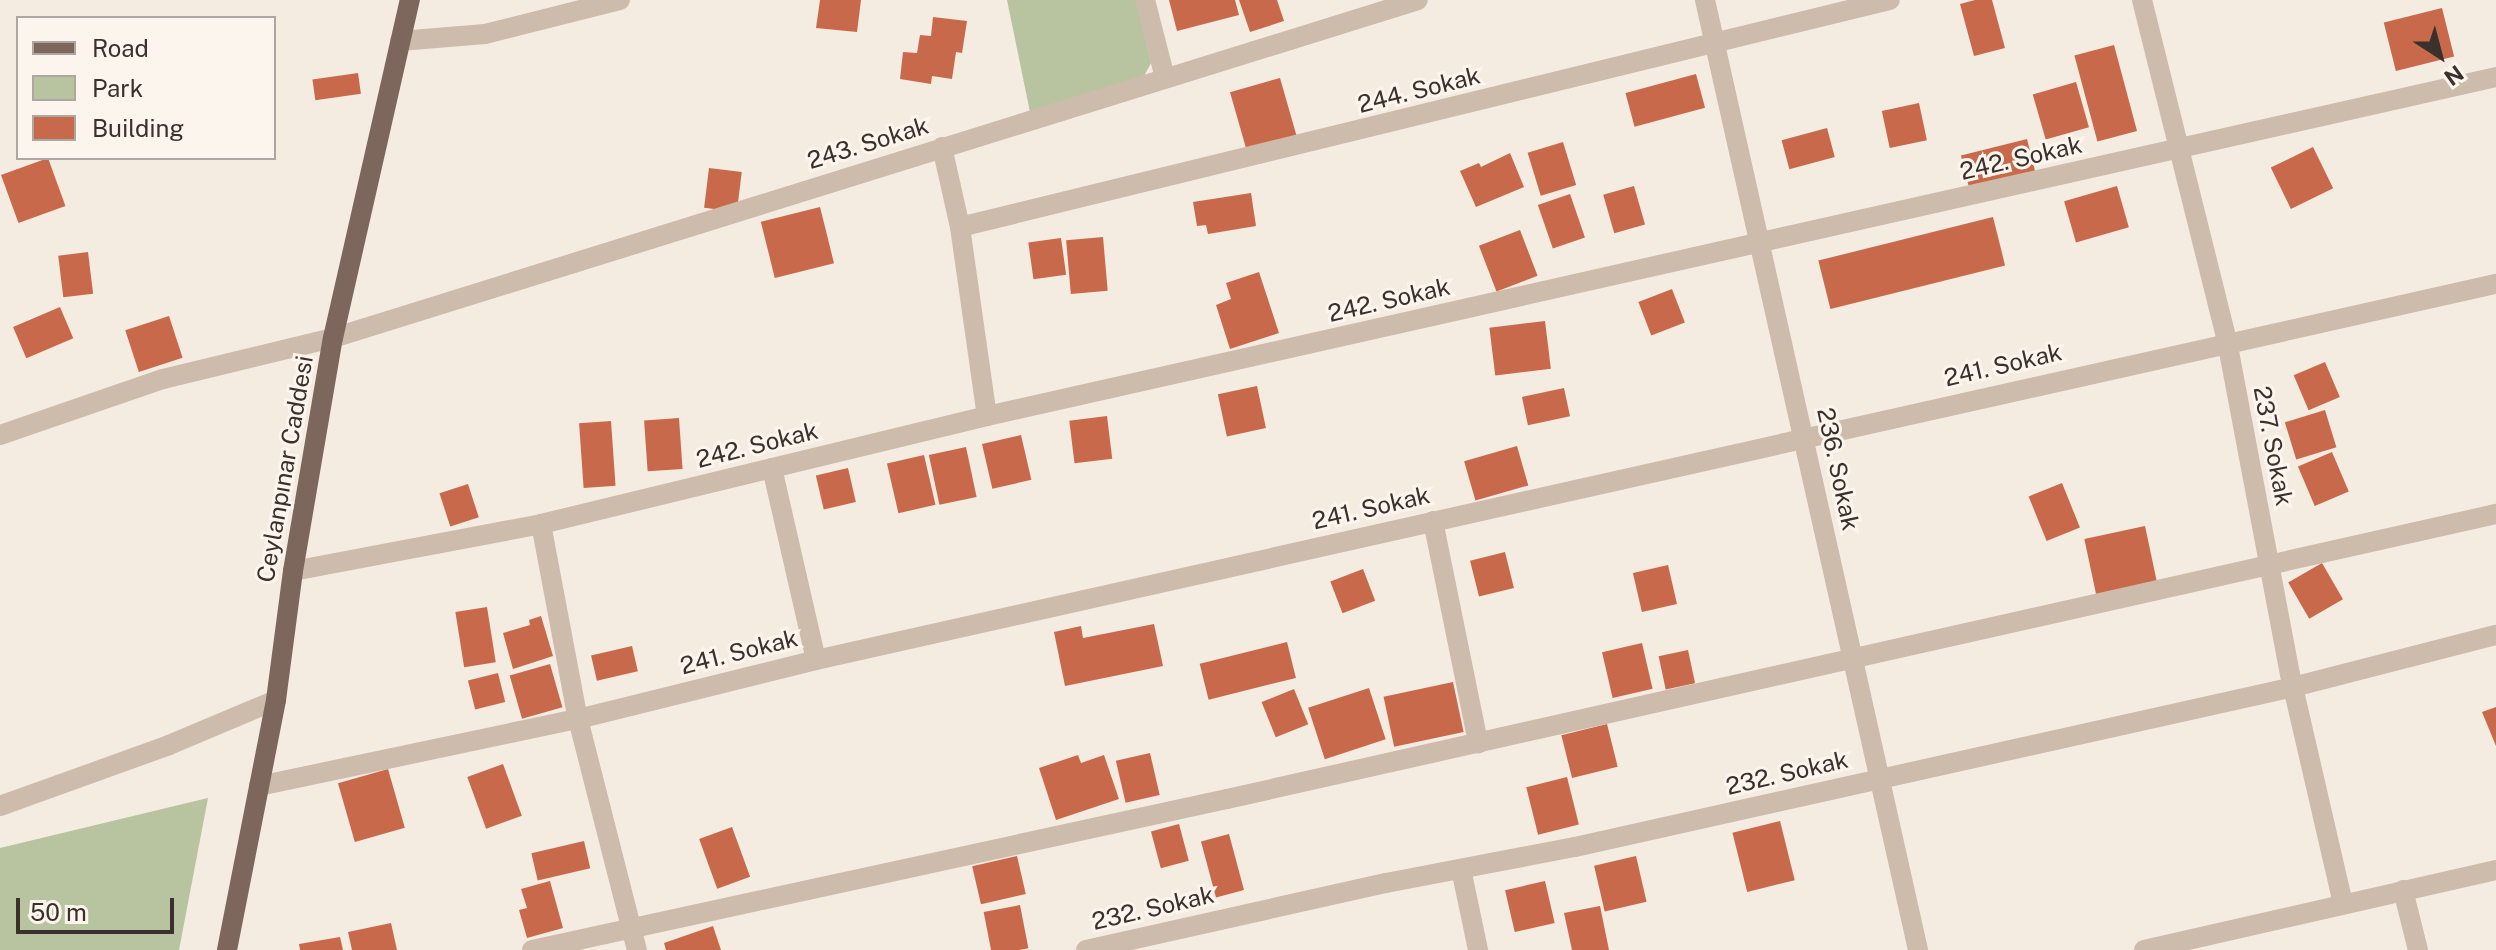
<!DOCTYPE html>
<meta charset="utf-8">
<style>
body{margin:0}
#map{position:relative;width:2496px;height:950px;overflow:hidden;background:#f4ebe1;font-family:"Public Sans",sans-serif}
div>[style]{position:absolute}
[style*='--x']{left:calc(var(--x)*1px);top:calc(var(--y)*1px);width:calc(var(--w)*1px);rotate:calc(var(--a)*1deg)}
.green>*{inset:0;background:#b8c4a0}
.building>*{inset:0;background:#c8694b;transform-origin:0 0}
.minor>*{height:20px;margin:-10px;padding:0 10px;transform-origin:10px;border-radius:10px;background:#cdbbac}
.major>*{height:20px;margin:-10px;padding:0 10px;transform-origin:10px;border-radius:10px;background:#7d675c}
span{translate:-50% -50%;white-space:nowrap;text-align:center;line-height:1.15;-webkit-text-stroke:6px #fbf5ee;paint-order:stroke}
.street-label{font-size:24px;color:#3b302b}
.legend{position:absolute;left:16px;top:16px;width:260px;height:144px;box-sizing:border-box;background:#fbf5ee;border:2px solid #aea6a0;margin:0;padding:10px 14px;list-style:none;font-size:24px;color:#3b302b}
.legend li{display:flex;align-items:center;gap:16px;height:40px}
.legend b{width:40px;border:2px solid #aea6a0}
.north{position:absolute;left:2400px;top:16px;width:80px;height:80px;-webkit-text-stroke:6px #fbf5ee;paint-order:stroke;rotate:144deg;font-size:22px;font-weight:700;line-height:32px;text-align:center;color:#3b302b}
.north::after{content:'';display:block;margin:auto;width:28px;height:36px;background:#3b302b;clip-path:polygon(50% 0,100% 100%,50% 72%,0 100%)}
.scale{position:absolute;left:16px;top:898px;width:158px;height:36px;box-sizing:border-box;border:4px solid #3b302b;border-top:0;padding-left:10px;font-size:24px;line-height:28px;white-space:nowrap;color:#3b302b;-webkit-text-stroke:6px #fbf5ee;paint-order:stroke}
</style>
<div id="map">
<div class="green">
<div style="clip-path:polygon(1007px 0,1136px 0,1151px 63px,1143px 78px,1030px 112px)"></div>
<div style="clip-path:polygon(208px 798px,179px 950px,0 950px,0 848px)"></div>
</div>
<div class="building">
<div style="clip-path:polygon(820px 0,861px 0,857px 32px,816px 28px)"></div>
<div style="clip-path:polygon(1169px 0,1235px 0,1239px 15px,1177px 31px)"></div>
<div style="clip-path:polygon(1239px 0,1277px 0,1284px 21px,1250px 32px)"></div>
<div style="clip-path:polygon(1975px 0,1992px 0,2005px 48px,1974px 56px,1960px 4px)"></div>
<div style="left:2442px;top:8px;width:50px;height:60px;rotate:76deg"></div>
<div style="clip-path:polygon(933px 17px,967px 21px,962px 53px,956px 52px,952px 79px,932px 76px,931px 84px,900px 79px,903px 52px,917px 53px,920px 35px,931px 36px)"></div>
<div style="left:2114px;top:45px;width:89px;height:41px;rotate:75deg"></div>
<div style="left:358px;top:73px;width:21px;height:46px;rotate:82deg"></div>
<div style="left:1696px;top:74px;width:35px;height:73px;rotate:75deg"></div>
<div style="left:1280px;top:78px;width:60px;height:52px;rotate:74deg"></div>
<div style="left:2076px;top:82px;width:47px;height:45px;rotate:74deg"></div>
<div style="left:1919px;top:103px;width:38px;height:38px;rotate:78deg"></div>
<div style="left:1827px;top:128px;width:30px;height:47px;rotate:75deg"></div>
<div style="left:2027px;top:139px;width:33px;height:68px;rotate:76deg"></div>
<div style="left:1563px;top:142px;width:45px;height:37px;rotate:73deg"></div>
<div style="left:2313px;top:147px;width:46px;height:47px;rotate:64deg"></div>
<div style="clip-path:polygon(1510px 153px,1524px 187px,1476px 207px,1460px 171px,1479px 163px,1481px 167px)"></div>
<div style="left:48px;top:158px;width:51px;height:50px;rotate:70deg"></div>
<div style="left:709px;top:168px;width:33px;height:40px;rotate:7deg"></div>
<div style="left:1634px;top:186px;width:40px;height:32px;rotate:74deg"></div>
<div style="left:2117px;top:186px;width:43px;height:55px;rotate:74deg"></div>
<div style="clip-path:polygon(1251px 193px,1256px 226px,1208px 234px,1206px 225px,1197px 226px,1193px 202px)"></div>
<div style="left:1570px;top:194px;width:46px;height:34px;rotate:71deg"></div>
<div style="left:820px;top:207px;width:58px;height:61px;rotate:76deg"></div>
<div style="left:1993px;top:217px;width:50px;height:180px;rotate:76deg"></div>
<div style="left:1520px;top:230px;width:49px;height:44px;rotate:69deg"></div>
<div style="left:1103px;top:237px;width:54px;height:37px;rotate:85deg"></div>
<div style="left:1061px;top:238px;width:37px;height:33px;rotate:82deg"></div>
<div style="left:88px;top:252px;width:42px;height:30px;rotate:83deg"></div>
<div style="clip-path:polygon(1259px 272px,1279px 333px,1230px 349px,1216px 305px,1231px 299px,1226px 283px)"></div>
<div style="left:1672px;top:289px;width:36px;height:36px;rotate:69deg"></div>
<div style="left:60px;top:307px;width:34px;height:51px;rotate:67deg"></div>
<div style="left:169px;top:316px;width:44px;height:46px;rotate:72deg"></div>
<div style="left:1545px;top:321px;width:48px;height:56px;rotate:83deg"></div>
<div style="left:2325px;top:362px;width:38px;height:34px;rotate:67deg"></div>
<div style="left:1257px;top:386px;width:43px;height:40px;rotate:78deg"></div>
<div style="left:1564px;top:388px;width:29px;height:43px;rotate:78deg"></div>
<div style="left:2325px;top:410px;width:39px;height:42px;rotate:73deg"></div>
<div style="left:1107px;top:416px;width:43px;height:38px;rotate:83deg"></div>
<div style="left:679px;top:418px;width:51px;height:35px;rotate:86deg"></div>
<div style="left:611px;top:421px;width:65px;height:32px;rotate:86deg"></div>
<div style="left:1021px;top:435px;width:46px;height:40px;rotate:77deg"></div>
<div style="left:1517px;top:446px;width:41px;height:55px;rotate:74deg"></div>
<div style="left:966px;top:447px;width:51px;height:38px;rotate:78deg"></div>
<div style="left:2332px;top:452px;width:43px;height:37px;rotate:67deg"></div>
<div style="left:924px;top:455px;width:51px;height:38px;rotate:77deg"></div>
<div style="left:848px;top:468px;width:35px;height:33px;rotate:77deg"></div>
<div style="left:2062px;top:483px;width:48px;height:36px;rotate:68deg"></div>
<div style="left:468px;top:484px;width:35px;height:30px;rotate:72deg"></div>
<div style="left:2145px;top:526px;width:57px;height:62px;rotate:78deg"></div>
<div style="left:1505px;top:552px;width:37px;height:36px;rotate:76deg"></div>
<div style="left:2322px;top:563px;width:42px;height:39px;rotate:60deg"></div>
<div style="left:1668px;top:565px;width:40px;height:36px;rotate:77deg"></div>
<div style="left:1363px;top:569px;width:34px;height:35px;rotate:69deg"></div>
<div style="left:487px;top:607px;width:56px;height:32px;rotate:81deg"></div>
<div style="clip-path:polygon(541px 616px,553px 656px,513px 669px,503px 633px,530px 625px,529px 620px)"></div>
<div style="clip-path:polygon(1154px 624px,1163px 666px,1065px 686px,1054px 632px,1081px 626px,1083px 638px)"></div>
<div style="left:1287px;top:642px;width:37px;height:90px;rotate:76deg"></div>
<div style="left:1642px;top:643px;width:47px;height:41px;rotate:77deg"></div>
<div style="left:632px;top:646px;width:26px;height:42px;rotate:77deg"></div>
<div style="left:1688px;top:650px;width:34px;height:30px;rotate:78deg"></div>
<div style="left:550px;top:664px;width:45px;height:42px;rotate:74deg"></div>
<div style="left:498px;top:673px;width:30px;height:31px;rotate:76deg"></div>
<div style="left:1453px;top:682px;width:51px;height:71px;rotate:78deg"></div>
<div style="left:1369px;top:688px;width:54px;height:64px;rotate:72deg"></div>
<div style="left:1294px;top:689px;width:38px;height:35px;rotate:68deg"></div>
<div style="clip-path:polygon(2496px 707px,2496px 746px,2482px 712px)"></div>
<div style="left:1607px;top:724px;width:44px;height:47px;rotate:76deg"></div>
<div style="left:1150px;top:753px;width:43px;height:35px;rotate:77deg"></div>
<div style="clip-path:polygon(1078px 755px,1081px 763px,1104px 755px,1119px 799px,1056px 820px,1039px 768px)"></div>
<div style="left:503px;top:764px;width:55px;height:38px;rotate:70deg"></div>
<div style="left:388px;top:769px;width:61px;height:52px;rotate:74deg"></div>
<div style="left:1567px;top:777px;width:49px;height:42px;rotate:76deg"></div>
<div style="left:1780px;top:821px;width:61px;height:49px;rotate:76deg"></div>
<div style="left:1179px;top:824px;width:38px;height:29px;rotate:75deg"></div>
<div style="left:732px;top:827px;width:53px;height:35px;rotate:70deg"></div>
<div style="left:1229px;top:834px;width:58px;height:29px;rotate:75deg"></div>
<div style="left:584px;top:841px;width:28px;height:54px;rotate:77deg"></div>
<div style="left:1017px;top:856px;width:39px;height:46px;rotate:77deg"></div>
<div style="left:1636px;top:856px;width:47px;height:43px;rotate:77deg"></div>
<div style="clip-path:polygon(550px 881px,563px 928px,527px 938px,519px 910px,527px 908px,521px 889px)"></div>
<div style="left:1545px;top:881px;width:43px;height:41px;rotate:77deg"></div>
<div style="left:1020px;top:905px;width:44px;height:37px;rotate:79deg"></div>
<div style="clip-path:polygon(1600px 906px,1609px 950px,1572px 950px,1564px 913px)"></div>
<div style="clip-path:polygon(391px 923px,397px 950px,352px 950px,348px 932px)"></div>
<div style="clip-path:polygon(713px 926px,721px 950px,666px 950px,664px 943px)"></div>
<div style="clip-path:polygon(340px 937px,343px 950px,300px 950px,299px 944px)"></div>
</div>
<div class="minor">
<div style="--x:1145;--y:0;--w:81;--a:75.6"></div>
<div style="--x:1705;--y:0;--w:974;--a:77.36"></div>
<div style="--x:2142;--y:0;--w:351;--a:76"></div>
<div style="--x:2227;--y:341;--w:339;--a:79.3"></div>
<div style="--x:2290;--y:674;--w:236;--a:77"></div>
<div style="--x:400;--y:41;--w:85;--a:-4.7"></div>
<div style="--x:485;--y:34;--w:139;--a:-14.1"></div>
<div style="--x:942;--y:147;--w:82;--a:77.3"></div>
<div style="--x:960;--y:227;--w:191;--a:81.9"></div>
<div style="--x:960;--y:227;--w:957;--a:-13.72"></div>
<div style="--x:0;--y:435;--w:172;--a:-19"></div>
<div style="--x:163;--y:379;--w:175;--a:-13.6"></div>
<div style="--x:333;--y:338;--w:1136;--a:-17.3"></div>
<div style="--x:772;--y:468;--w:197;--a:77.1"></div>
<div style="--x:1433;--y:521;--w:227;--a:78.5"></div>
<div style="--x:541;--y:524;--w:198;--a:79.3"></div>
<div style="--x:578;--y:719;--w:238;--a:75.7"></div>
<div style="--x:293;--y:571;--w:252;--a:-10.7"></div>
<div style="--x:541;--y:524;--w:459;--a:-13.6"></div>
<div style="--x:987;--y:416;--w:1547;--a:-12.66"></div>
<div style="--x:259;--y:786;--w:326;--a:-11.9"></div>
<div style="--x:578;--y:719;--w:245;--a:-13.9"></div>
<div style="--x:816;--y:660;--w:1722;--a:-12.62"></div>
<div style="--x:0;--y:806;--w:180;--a:-19.8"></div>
<div style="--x:169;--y:745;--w:116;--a:-22.8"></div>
<div style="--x:1461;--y:869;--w:83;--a:78.1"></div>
<div style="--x:2403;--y:890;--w:62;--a:76"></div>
<div style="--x:532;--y:950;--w:711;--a:-12.26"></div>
<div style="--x:1227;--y:799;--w:1301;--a:-12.66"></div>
<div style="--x:1086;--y:950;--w:307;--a:-12.6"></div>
<div style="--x:1386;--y:883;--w:192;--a:-10.8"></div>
<div style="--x:1575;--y:847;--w:736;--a:-12.56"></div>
<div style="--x:2293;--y:687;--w:210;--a:-14.4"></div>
<div style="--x:2144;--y:950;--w:361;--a:-12.8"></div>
</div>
<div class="major">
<div style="--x:227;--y:950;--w:255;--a:-78.9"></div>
<div style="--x:276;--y:700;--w:130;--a:-82.5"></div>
<div style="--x:293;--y:571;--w:236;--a:-80.3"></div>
<div style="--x:333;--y:338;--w:347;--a:-77.2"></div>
</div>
<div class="street-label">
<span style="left:1419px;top:90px;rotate:-14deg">244. Sokak</span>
<span style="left:868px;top:143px;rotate:-17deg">243. Sokak</span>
<span style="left:2021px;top:158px;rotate:-13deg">242. Sokak</span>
<span style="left:1389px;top:300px;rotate:-13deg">242. Sokak</span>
<span style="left:2003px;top:365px;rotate:-13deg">241. Sokak</span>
<span style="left:757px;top:445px;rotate:-14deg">242. Sokak</span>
<span style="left:2273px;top:446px;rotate:79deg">237. Sokak</span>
<span style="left:285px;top:469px;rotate:-80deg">Ceylanpınar Caddesi</span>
<span style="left:1838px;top:469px;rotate:78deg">236. Sokak</span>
<span style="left:1371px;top:508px;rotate:-13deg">241. Sokak</span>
<span style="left:739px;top:652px;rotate:-14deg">241. Sokak</span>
<span style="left:1787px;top:773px;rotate:-13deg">232. Sokak</span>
<span style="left:1153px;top:908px;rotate:-13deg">232. Sokak</span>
</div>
<ul class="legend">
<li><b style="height:10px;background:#7d675c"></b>Road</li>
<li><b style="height:22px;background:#b8c4a0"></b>Park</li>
<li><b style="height:22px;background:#c8694b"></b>Building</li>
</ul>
<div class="north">N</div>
<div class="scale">50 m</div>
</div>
